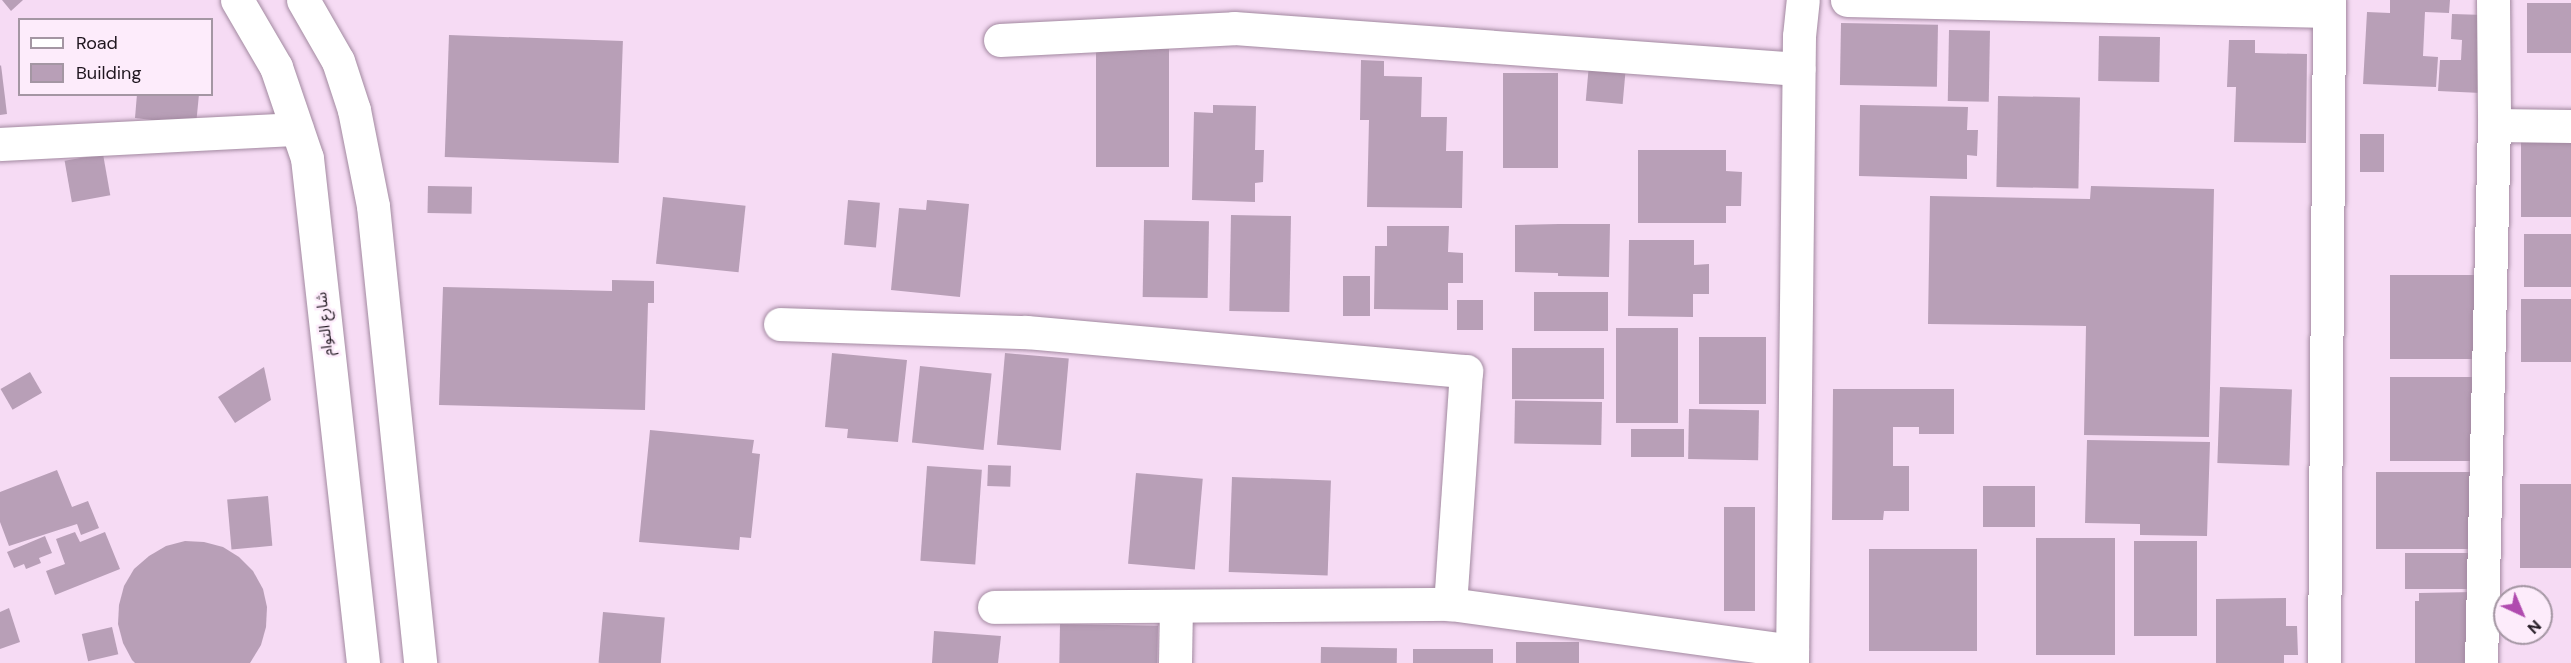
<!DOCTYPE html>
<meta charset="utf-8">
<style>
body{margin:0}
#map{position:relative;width:2571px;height:663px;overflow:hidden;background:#f6dbf4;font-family:"DM Sans","Noto Sans Arabic",sans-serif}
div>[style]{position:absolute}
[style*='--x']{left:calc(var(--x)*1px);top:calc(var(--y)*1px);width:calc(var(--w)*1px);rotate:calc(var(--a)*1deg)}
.building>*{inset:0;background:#b89fb7;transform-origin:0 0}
.roads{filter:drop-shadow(0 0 2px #a289a0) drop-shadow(0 0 2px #a289a0)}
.minor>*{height:33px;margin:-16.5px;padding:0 16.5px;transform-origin:16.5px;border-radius:16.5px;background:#fff}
.major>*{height:33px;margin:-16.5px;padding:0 16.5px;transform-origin:16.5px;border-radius:16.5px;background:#fff}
span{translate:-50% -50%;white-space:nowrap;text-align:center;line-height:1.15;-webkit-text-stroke:5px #fdecfb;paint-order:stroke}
.street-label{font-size:15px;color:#1f161f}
.legend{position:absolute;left:18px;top:18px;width:195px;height:78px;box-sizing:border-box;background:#fdecfb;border:2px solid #a496a3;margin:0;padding:8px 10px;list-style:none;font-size:18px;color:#1f161f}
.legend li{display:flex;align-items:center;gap:12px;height:30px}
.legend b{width:30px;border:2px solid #a496a3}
.north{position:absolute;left:2493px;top:585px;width:60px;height:60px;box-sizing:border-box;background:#fdecfb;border:2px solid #a496a3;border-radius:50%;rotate:136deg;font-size:16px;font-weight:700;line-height:24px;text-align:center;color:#1f161f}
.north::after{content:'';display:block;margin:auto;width:21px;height:27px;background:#b04baf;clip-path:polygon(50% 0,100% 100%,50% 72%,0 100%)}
</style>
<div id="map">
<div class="building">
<div style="clip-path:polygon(2px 0,23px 0,11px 11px)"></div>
<div style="clip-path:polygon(2390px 0,2450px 0,2449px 13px,2425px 12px,2423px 56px,2438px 57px,2436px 87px,2363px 84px,2367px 12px,2390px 13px)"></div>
<div style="left:2527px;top:3px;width:44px;height:50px"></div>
<div style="clip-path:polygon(2452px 14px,2485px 15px,2481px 93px,2438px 91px,2440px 60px,2461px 60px,2462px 40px,2451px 39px)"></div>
<div style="left:1841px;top:23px;width:97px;height:62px;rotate:1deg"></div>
<div style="left:1949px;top:30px;width:41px;height:71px;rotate:1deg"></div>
<div style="left:449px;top:35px;width:174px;height:122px;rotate:2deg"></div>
<div style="left:2099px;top:36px;width:61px;height:45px;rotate:1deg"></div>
<div style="clip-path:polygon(2229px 40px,2255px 40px,2255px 53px,2307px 54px,2306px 143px,2234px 142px,2236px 87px,2227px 87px)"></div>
<div style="left:1169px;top:49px;width:118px;height:73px;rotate:90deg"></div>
<div style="clip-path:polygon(1361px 60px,1384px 61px,1384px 76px,1422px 77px,1421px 117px,1447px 117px,1446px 151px,1463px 151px,1462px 208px,1367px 207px,1369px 120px,1360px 120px)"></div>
<div style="left:1589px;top:64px;width:37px;height:37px;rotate:5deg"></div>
<div style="clip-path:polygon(1px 65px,7px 114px,0 115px,0 66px)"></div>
<div style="left:1503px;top:73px;width:55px;height:95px"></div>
<div style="clip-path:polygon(137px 94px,199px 94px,196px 125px,135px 118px)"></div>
<div style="left:1998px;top:96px;width:82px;height:91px;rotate:1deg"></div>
<div style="clip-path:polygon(1213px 105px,1256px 106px,1255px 150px,1264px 150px,1263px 182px,1255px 183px,1255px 202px,1192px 200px,1194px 112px,1213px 113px)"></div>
<div style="clip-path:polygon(1860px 105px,1968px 107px,1967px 130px,1978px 130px,1977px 156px,1967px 155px,1967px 179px,1859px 176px)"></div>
<div style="left:2360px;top:134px;width:24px;height:38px"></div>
<div style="left:2521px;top:136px;width:50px;height:81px"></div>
<div style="clip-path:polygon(1638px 150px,1726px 150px,1726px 171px,1742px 172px,1741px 206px,1726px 206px,1726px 223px,1638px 223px)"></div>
<div style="left:103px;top:154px;width:42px;height:39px;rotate:80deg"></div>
<div style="left:428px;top:186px;width:44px;height:27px;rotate:1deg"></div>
<div style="clip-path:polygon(2091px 186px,2214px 189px,2209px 437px,2084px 435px,2086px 326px,1928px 324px,1930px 196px,2090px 199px)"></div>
<div style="left:663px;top:197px;width:83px;height:67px;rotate:6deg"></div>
<div style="left:848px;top:200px;width:32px;height:45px;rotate:5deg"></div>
<div style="clip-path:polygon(927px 200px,969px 204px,960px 297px,891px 290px,899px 208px,926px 210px)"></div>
<div style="left:1231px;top:215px;width:60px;height:96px;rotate:1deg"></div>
<div style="left:1144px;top:220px;width:65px;height:77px;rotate:1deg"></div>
<div style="clip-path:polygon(1559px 224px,1610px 224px,1609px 277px,1558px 276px,1558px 273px,1515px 272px,1515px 225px)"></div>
<div style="clip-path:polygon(1387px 226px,1449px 226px,1448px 252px,1463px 253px,1463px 283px,1448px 283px,1448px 310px,1374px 309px,1375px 246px,1387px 246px)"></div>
<div style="left:2524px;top:234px;width:47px;height:53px"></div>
<div style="clip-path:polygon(1629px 240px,1694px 240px,1694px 265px,1709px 264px,1709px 294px,1693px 294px,1693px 317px,1628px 316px)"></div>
<div style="left:2477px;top:275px;width:84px;height:87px;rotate:90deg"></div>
<div style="left:1343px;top:276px;width:27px;height:40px"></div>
<div style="clip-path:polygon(612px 280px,654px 281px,654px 303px,648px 303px,645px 410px,439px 405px,443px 287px,612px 291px)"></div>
<div style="left:1534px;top:292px;width:74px;height:39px"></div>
<div style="left:2521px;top:299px;width:50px;height:63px"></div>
<div style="left:1457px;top:300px;width:26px;height:30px"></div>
<div style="left:1616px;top:328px;width:62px;height:95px"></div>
<div style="left:1699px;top:337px;width:67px;height:67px"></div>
<div style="left:1512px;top:348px;width:92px;height:51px"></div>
<div style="clip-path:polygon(832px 353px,907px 360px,898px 442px,847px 438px,848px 429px,825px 427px)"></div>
<div style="left:1005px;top:353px;width:64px;height:92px;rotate:5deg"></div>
<div style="left:920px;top:366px;width:72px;height:77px;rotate:6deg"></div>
<div style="clip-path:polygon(264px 367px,271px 400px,235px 423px,218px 397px)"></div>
<div style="left:30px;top:372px;width:24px;height:34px;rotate:60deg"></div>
<div style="left:2477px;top:377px;width:84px;height:87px;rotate:90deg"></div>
<div style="left:2220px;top:387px;width:72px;height:76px;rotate:2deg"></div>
<div style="clip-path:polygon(1833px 389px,1954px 389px,1954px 434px,1919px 434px,1919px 427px,1893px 427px,1893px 466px,1909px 466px,1909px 511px,1884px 511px,1883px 520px,1832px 520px)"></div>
<div style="left:1602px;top:402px;width:43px;height:87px;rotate:91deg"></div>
<div style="left:1689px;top:409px;width:70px;height:50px;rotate:1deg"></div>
<div style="left:1631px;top:429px;width:53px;height:28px"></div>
<div style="clip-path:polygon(650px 430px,754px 440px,752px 453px,760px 454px,751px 538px,740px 537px,739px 550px,639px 542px)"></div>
<div style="clip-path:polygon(2087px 440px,2210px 442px,2207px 536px,2140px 535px,2140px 524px,2085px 523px)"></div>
<div style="left:988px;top:465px;width:23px;height:21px;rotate:2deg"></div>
<div style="left:927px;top:466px;width:55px;height:95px;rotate:4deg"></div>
<div style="clip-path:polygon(57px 470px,72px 507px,88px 501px,99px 528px,81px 535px,77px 524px,9px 546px,0 522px,0 492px)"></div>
<div style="left:2470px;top:472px;width:77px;height:94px;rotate:90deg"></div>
<div style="left:1136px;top:473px;width:67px;height:91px;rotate:5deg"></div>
<div style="left:1232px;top:477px;width:99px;height:95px;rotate:2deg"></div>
<div style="left:2520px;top:484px;width:51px;height:84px"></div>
<div style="left:1983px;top:486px;width:52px;height:41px"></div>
<div style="left:268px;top:496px;width:50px;height:41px;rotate:85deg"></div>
<div style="left:1724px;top:507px;width:31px;height:104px"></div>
<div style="clip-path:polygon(75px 532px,80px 542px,105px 532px,120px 569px,55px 595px,46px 571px,65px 564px,56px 539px)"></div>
<div style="clip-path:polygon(45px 536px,52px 553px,39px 558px,41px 563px,26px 569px,24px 564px,14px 568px,7px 552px)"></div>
<div style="left:2036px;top:538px;width:79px;height:117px"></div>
<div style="clip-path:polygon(185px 541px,204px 542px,223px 547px,239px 557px,253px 571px,263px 589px,267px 607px,266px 627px,261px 645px,250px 663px,135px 663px,132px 660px,123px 643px,118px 624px,119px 605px,124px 586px,134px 569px,149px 556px,166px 546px)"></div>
<div style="left:2134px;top:541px;width:63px;height:95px"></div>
<div style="left:1869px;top:549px;width:108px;height:102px"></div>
<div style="left:2405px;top:553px;width:71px;height:36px"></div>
<div style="clip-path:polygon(2475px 592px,2472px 663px,2415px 663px,2415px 601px,2419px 601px,2419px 593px)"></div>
<div style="clip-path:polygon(2286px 598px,2286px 626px,2297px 626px,2298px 655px,2284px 655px,2284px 663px,2216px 663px,2216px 599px)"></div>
<div style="clip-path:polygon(9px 608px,20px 642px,0 649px,0 612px)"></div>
<div style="left:603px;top:612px;width:62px;height:51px;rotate:5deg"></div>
<div style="left:1060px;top:624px;width:98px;height:39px;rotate:1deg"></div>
<div style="left:112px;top:627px;width:28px;height:31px;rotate:77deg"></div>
<div style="clip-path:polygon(934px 631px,1001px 636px,998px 663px,932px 663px)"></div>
<div style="left:1579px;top:642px;width:21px;height:63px;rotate:90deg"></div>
<div style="left:1321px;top:647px;width:76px;height:16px;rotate:1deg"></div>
<div style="left:1413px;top:649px;width:80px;height:14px"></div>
</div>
<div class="roads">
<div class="minor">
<div style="--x:1847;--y:0;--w:482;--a:1.3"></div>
<div style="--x:2329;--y:11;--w:11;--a:-90"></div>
<div style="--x:2493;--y:0;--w:125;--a:89.5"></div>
<div style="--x:2494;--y:125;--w:77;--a:0.7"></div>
<div style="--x:1000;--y:40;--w:234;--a:-2.9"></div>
<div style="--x:1234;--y:28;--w:566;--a:4.15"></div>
<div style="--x:0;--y:144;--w:297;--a:-2.9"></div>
<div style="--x:780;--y:324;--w:246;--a:1.9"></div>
<div style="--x:1026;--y:332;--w:442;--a:5.1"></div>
<div style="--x:1466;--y:371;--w:234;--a:93.9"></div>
<div style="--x:994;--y:607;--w:456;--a:-0.4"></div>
<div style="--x:1450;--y:604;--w:345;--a:7.8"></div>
<div style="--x:1175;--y:663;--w:57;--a:-89"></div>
<div style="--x:1792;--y:663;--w:627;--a:-89.36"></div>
<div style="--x:1799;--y:36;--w:36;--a:-84"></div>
<div style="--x:2324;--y:663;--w:652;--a:-89.56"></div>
<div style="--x:2481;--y:663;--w:538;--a:-88.62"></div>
</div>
<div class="major">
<div style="--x:237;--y:0;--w:78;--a:59.8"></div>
<div style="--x:276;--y:67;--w:96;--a:71.2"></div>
<div style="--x:307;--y:158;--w:508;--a:83.67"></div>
<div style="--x:303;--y:0;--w:70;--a:60.2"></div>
<div style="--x:338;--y:61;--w:52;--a:71.9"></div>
<div style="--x:354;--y:110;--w:98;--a:78.8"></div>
<div style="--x:373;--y:206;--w:459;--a:84.1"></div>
</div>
</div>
<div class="street-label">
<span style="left:325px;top:324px;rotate:-96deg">شارع التوام</span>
</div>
<ul class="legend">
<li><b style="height:8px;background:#fff"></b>Road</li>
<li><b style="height:16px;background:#b89fb7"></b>Building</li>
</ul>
<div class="north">N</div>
</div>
